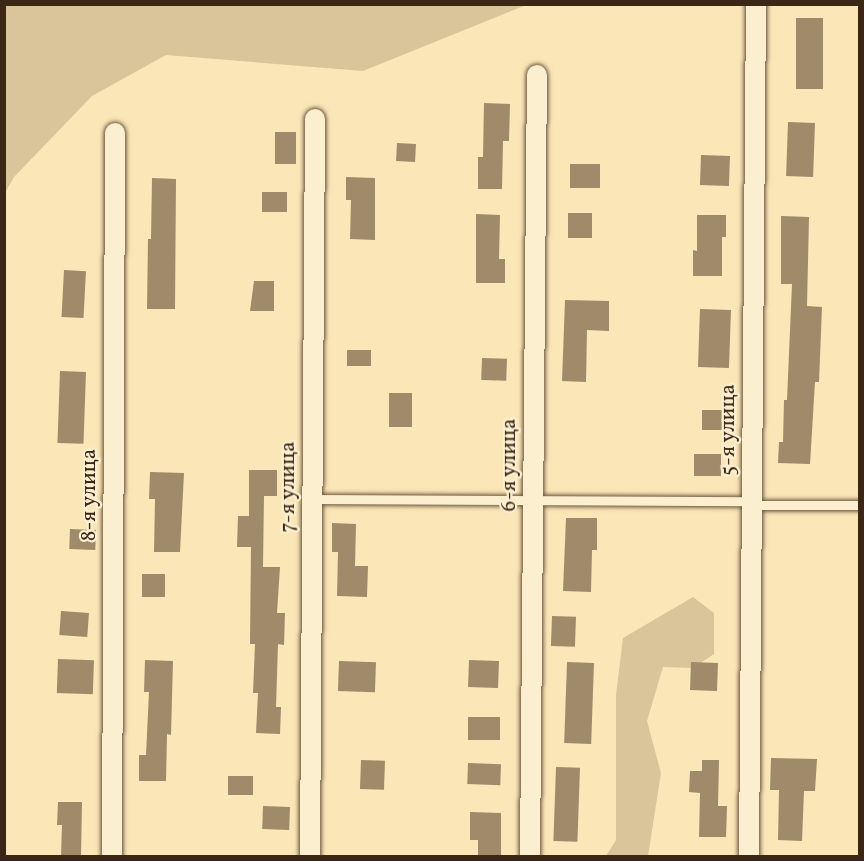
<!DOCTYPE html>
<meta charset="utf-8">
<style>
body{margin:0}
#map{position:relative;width:864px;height:861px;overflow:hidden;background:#fae6b6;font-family:Vollkorn,serif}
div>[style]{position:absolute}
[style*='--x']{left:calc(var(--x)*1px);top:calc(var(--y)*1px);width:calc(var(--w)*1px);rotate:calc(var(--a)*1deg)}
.green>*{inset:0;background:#dac59b}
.building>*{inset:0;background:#9f8a69;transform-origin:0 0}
.roads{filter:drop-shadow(0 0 2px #6c563e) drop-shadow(0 0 2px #6c563e)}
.service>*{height:9px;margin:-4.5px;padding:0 4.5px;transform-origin:4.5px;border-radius:4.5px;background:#fcefd0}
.minor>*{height:20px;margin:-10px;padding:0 10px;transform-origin:10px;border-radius:10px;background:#fcefd0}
span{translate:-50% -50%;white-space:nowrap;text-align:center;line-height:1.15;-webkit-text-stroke:4.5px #fcefd0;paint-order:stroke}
.street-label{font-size:21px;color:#3c2616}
.frame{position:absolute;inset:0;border:6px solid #3c2616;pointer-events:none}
</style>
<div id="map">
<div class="green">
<div style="clip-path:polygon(5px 4px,526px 4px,526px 5px,363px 71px,166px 55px,92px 96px,14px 177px,5px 193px)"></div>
<div style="clip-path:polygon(693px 597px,714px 613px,714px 654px,693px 668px,663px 667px,647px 721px,661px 773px,648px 856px,606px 856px,616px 840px,616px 695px,623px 638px)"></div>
</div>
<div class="building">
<div style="left:796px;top:18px;width:27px;height:71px"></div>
<div style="clip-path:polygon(484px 103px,510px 104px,509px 141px,503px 141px,502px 189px,478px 189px,478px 157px,483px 157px)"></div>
<div style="left:788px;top:122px;width:27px;height:54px;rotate:2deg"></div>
<div style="left:275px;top:132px;width:21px;height:32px"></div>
<div style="left:397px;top:143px;width:19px;height:18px;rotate:3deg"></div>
<div style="left:701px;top:155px;width:29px;height:30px;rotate:2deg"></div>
<div style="left:570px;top:164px;width:30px;height:24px"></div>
<div style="clip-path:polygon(346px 177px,375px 178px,375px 240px,350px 239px,351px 200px,346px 200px)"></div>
<div style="clip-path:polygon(152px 178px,176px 179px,175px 309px,147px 309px,148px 239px,151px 239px)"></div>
<div style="left:262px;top:192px;width:25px;height:20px"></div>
<div style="left:568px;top:213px;width:24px;height:25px"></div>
<div style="clip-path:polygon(476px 214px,500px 215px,499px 259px,505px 259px,505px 283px,476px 283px)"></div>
<div style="clip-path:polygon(697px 215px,726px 215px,726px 237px,722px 237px,722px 276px,693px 276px,693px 250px,697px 251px)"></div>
<div style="clip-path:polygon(781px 216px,809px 217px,807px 306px,822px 307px,819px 382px,815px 382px,810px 464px,778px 463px,779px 442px,783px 442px,784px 400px,787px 400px,792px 284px,781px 284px)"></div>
<div style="left:64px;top:270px;width:22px;height:47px;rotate:3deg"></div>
<div style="clip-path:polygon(254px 281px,274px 281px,274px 311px,250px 311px)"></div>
<div style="clip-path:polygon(565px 300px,609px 301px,609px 331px,587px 330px,586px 382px,562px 381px)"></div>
<div style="left:700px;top:309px;width:31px;height:58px;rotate:2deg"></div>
<div style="left:347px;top:350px;width:24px;height:16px"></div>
<div style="left:482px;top:358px;width:25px;height:22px;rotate:2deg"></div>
<div style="left:60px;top:371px;width:26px;height:72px;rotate:2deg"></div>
<div style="left:389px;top:393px;width:23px;height:34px"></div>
<div style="left:702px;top:410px;width:28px;height:20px"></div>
<div style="left:694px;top:454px;width:27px;height:22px"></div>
<div style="clip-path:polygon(249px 470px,277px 470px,277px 496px,264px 496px,263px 567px,280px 567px,277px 613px,285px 613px,284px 645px,278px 644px,276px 707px,281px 707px,280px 734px,256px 733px,258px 693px,253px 693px,255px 644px,250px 644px,251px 547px,237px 547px,238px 516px,249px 516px)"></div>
<div style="clip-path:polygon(150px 472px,184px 473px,180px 552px,154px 552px,155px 499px,149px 499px)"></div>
<div style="clip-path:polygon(566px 518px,597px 518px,597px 550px,592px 550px,591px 592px,563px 591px)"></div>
<div style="clip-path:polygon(332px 523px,356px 524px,355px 566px,368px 566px,367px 597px,337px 596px,338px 552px,332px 552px)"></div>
<div style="left:70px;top:529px;width:26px;height:20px;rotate:2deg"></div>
<div style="left:142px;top:574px;width:23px;height:23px"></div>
<div style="left:61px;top:611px;width:28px;height:24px;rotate:4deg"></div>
<div style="left:552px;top:616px;width:24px;height:30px;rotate:2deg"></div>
<div style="left:58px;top:659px;width:36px;height:34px;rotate:2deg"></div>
<div style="clip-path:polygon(145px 660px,173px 661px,171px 735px,167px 734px,166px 781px,139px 781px,139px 755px,146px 755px,149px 692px,144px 692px)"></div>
<div style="left:469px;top:660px;width:30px;height:27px;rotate:2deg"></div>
<div style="left:339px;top:661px;width:37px;height:30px;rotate:2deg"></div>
<div style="left:567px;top:662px;width:27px;height:81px;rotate:2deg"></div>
<div style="left:691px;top:662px;width:27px;height:28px;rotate:2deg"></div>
<div style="left:468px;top:717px;width:32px;height:23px"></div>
<div style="clip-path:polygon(771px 758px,817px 759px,815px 791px,804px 791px,802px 841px,778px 840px,779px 790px,770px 790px)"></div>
<div style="left:361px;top:760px;width:24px;height:29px;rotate:2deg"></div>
<div style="clip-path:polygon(702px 760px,719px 760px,718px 806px,727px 806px,726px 837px,699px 837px,700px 793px,689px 792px,690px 771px,702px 771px)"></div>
<div style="left:468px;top:763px;width:33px;height:21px;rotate:2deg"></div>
<div style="left:556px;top:767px;width:24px;height:74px;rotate:2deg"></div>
<div style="left:228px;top:776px;width:25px;height:19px"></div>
<div style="clip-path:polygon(58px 802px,82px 802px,81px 856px,61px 856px,62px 825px,57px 825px)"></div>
<div style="left:263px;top:806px;width:27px;height:23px;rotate:2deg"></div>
<div style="clip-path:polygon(470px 812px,501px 813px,501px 856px,478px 856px,478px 840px,470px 840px)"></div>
</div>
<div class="roads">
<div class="service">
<div style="--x:313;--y:499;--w:439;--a:0.3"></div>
<div style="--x:752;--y:505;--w:108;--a:0"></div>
</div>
<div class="minor">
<div style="--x:112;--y:856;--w:723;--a:-89.76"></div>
<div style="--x:310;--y:856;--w:737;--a:-89.61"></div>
<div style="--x:530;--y:856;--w:781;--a:-89.49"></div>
<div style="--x:749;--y:856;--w:852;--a:-89.53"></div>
</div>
</div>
<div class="street-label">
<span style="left:729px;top:430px;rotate:-90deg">5-я улица</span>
<span style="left:510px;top:465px;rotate:-90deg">6-я улица</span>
<span style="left:289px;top:487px;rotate:-90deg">7-я улица</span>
<span style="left:90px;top:495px;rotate:-90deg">8-я улица</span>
</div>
<div class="frame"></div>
</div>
